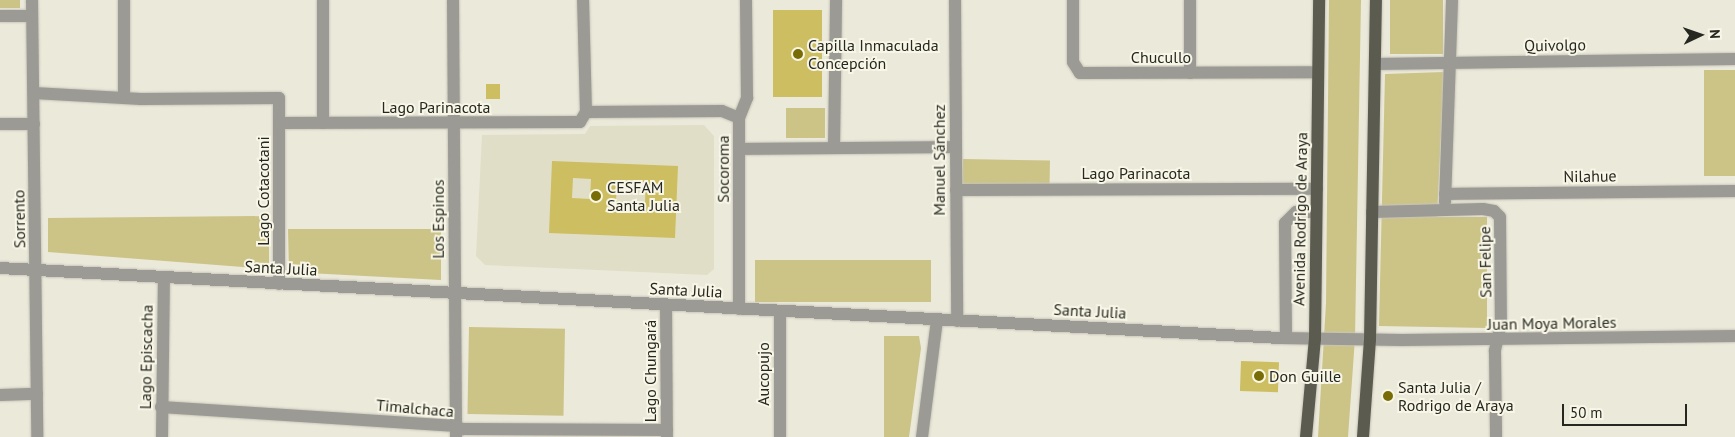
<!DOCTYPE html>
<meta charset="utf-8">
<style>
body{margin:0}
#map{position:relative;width:1735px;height:437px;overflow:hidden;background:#ebe9da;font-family:"PT Sans",sans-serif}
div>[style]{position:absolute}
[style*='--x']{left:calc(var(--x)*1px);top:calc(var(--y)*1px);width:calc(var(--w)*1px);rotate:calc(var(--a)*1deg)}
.built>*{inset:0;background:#e1dec7}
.green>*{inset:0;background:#ccc387;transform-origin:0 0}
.building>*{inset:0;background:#ccbe61;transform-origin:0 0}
.roads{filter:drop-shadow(0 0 1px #c8c6b9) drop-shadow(0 0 1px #c8c6b9)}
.minor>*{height:12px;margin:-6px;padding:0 6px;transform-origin:6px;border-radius:6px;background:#9b9a94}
.major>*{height:12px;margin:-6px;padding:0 6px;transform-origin:6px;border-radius:6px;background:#5c5b50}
.dots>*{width:14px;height:14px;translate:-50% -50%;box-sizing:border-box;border:2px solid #f8f7e7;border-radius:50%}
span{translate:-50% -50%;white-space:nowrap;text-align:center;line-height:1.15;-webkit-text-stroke:4px #f8f7e7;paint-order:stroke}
.poi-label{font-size:16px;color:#272721}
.left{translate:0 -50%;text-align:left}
.street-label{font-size:16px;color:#272721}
.north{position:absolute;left:1675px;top:10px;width:50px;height:50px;-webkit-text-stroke:4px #f8f7e7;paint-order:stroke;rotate:87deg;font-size:14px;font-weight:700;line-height:20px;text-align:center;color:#272721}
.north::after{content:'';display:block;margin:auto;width:18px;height:22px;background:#272721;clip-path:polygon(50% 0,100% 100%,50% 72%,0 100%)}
.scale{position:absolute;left:1562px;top:404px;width:125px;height:22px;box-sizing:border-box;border:2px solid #272721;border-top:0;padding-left:6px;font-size:15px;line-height:18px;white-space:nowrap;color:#272721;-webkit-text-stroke:4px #f8f7e7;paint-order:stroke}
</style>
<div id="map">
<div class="built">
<div style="clip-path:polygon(704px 125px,714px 136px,714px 269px,707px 275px,485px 265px,476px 256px,482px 135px,585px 134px,590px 126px)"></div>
</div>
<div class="green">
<div style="left:0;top:0;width:20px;height:8px"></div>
<div style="clip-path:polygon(1329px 0,1361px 0,1355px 338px,1348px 437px,1318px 437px,1326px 303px)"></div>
<div style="left:1390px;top:0;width:53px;height:54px"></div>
<div style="left:1735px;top:70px;width:106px;height:31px;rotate:90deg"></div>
<div style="clip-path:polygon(1444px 72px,1437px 217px,1487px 217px,1487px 328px,1379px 326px,1385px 74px)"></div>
<div style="left:786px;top:108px;width:39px;height:30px"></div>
<div style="left:963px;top:159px;width:87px;height:25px;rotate:1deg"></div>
<div style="clip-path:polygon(269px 216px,269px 269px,48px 252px,48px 218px)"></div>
<div style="clip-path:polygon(288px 229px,441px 229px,441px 280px,289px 272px)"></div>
<div style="left:755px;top:260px;width:176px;height:42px"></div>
<div style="left:469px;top:327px;width:96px;height:87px;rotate:1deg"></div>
<div style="clip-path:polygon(884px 336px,919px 336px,921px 348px,909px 437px,884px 437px)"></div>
</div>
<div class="building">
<div style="left:773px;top:10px;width:49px;height:87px"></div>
<div style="left:486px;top:84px;width:14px;height:15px"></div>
<div style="clip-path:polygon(evenodd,552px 161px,678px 166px,675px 238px,549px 233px,552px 161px,573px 178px,591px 179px,590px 199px,572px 198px,573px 178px,552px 161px,617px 181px,646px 182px,645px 202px,616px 201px,617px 181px)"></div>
<div style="left:1241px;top:361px;width:38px;height:30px;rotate:2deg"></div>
</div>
<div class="roads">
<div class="minor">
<div style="--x:32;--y:0;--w:437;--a:89.3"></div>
<div style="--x:453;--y:0;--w:437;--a:89.6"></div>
<div style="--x:955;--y:0;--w:321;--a:89.6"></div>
<div style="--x:1073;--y:0;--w:62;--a:90"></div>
<div style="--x:1073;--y:62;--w:13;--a:58"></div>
<div style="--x:1080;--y:73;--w:238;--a:-0.2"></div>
<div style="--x:1190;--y:0;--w:73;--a:90"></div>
<div style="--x:0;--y:16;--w:31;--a:0"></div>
<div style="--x:1375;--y:64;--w:360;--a:-0.8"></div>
<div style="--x:34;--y:93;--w:107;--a:3.2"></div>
<div style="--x:141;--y:99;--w:138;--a:-0.4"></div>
<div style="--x:279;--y:98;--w:186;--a:90"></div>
<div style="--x:124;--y:98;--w:98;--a:-90"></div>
<div style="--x:586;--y:112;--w:136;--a:-0.4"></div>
<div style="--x:722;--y:111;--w:18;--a:22"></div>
<div style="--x:279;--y:123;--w:301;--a:-0.2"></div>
<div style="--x:580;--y:122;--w:12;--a:-59"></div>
<div style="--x:586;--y:112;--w:112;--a:-91.5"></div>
<div style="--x:323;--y:123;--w:123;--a:-90"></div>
<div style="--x:0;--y:124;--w:34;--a:0"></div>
<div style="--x:834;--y:148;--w:148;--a:-89.2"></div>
<div style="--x:739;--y:149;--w:216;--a:-0.5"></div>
<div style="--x:956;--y:190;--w:361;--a:-0.2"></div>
<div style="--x:1445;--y:194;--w:290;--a:-0.6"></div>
<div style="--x:1445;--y:202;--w:202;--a:-88"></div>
<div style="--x:1372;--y:212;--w:111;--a:-1.5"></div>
<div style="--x:1483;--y:209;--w:11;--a:10"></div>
<div style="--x:1494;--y:211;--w:8;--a:45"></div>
<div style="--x:1500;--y:217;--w:107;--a:89.5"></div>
<div style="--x:1501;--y:324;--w:28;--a:103"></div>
<div style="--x:1495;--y:351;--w:86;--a:89.3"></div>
<div style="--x:0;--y:268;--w:1282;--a:3.13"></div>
<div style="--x:1280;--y:338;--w:122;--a:0.9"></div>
<div style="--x:1402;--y:340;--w:333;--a:-0.7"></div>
<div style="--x:666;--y:305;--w:132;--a:89.6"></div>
<div style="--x:739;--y:309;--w:191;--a:-90"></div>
<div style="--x:739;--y:118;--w:22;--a:-68"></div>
<div style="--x:747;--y:98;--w:98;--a:-90.6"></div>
<div style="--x:780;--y:311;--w:126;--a:90"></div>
<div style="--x:1286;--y:338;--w:115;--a:-90.5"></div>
<div style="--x:1285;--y:223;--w:16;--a:-45"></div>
<div style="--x:1296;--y:212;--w:20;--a:0"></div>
<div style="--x:0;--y:395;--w:37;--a:-2"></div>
<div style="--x:161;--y:407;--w:296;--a:3.7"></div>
<div style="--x:456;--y:426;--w:7;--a:27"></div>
<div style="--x:462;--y:429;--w:205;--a:0.3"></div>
<div style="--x:162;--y:437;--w:159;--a:-89.3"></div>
<div style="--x:922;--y:437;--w:118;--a:-82.7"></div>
</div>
<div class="major">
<div style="--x:1306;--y:437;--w:98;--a:-84.8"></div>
<div style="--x:1315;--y:339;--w:339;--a:-89.3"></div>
<div style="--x:1363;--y:437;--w:97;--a:-85.9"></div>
<div style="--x:1370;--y:340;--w:340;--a:-89"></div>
</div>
</div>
<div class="dots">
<div style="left:798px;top:54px;background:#786c06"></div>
<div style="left:596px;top:196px;background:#786c06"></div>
<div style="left:1259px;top:376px;background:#786c06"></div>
<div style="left:1388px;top:396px;background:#786c06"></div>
</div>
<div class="poi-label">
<span class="left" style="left:808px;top:54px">Capilla Inmaculada<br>Concepción</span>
<span class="left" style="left:607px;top:196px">CESFAM<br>Santa Julia</span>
<span class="left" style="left:1269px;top:376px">Don Guille</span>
<span class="left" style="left:1398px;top:396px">Santa Julia /<br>Rodrigo de Araya</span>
</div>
<div class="street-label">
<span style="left:1555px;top:45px;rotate:-1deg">Quivolgo</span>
<span style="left:1161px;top:57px">Chucullo</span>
<span style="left:436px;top:107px">Lago Parinacota</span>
<span style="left:939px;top:160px;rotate:-90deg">Manuel Sánchez</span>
<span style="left:723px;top:169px;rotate:-90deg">Socoroma</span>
<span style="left:1136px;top:173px">Lago Parinacota</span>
<span style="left:1590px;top:176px;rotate:-1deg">Nilahue</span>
<span style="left:263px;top:191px;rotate:-90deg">Lago Cotacotani</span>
<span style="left:19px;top:219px;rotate:-91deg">Sorrento</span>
<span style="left:438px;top:219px;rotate:-90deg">Los Espinos</span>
<span style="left:1300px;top:219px;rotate:-89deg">Avenida Rodrigo de Araya</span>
<span style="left:1485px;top:262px;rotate:-91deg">San Felipe</span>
<span style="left:281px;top:268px;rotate:3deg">Santa Julia</span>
<span style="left:686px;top:290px;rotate:3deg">Santa Julia</span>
<span style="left:1090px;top:311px;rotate:3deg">Santa Julia</span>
<span style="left:1552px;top:323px;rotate:-1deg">Juan Moya Morales</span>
<span style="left:146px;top:357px;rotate:-89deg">Lago Episcacha</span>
<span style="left:650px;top:371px;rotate:-90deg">Lago Chungará</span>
<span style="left:763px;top:374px;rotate:-90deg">Aucopujo</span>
<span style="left:415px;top:408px;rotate:5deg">Timalchaca</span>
</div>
<div class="north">N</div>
<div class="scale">50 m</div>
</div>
